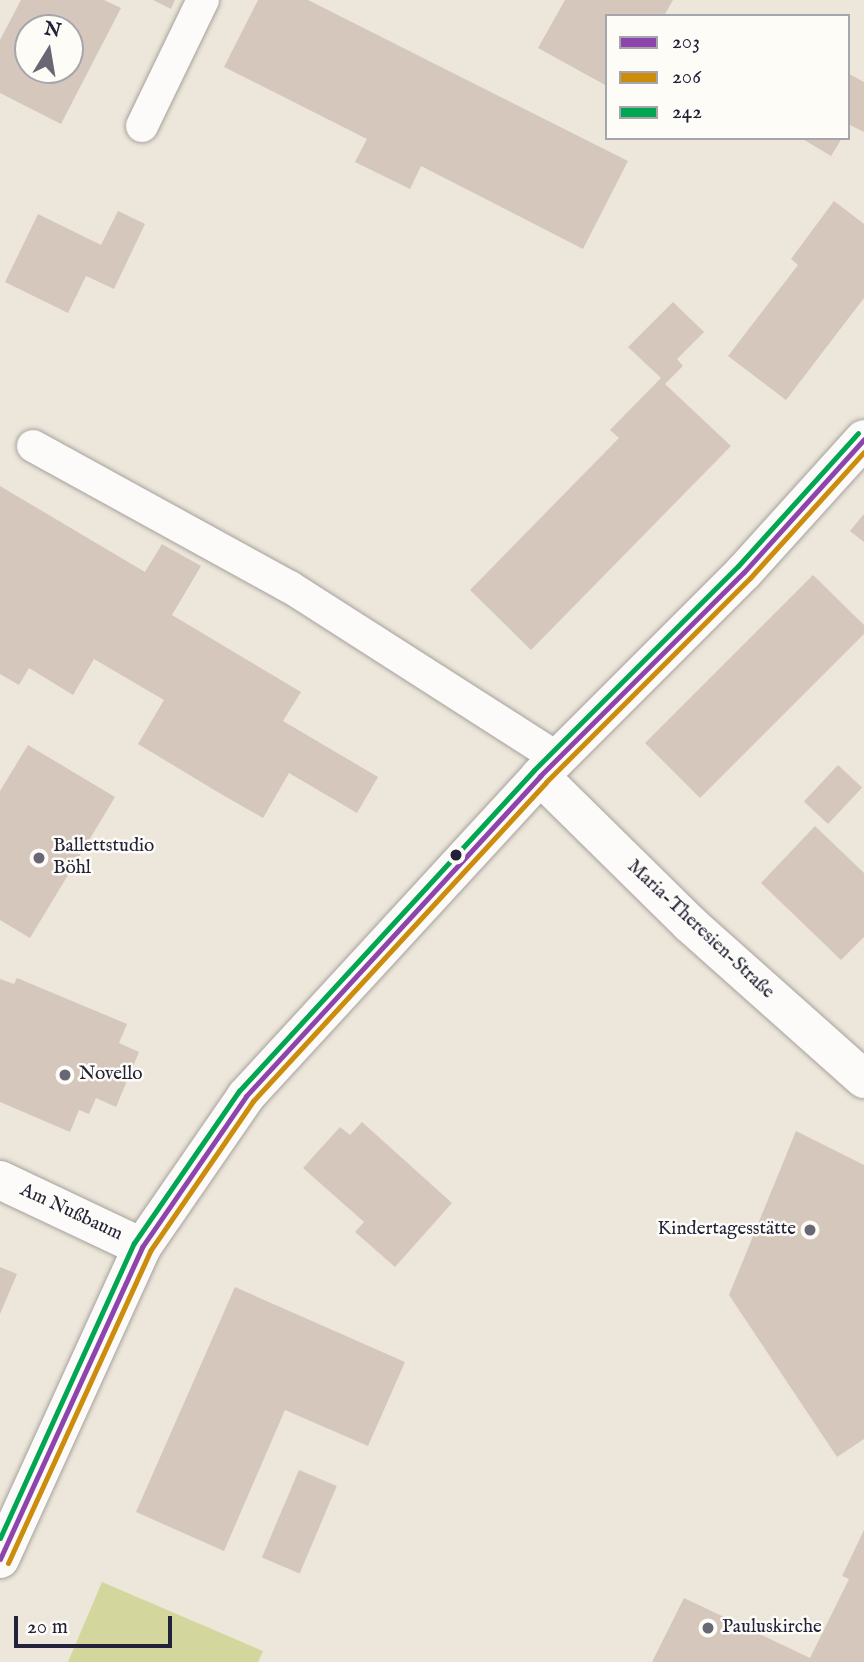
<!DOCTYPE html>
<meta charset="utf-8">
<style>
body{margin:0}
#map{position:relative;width:864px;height:1662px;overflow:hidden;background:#ede6da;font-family:"IM FELL English",serif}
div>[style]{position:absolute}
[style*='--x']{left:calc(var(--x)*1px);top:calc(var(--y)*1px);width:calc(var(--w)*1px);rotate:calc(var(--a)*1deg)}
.green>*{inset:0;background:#d3d79e}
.building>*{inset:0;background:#d6c7bd;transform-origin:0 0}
.roads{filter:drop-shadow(0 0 2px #a6a29e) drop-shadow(0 0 2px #a6a29e)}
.lane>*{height:32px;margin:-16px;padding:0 16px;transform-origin:16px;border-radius:16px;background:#fcfbf9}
.street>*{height:38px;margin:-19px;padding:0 19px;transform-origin:19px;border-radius:19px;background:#fcfbf9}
.secondary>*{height:38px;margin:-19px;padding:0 19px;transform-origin:19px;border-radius:19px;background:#fcfbf9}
.bus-1>*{height:5px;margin:-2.5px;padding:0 2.5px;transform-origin:2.5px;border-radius:2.5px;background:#8e44ad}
.bus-2>*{height:5px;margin:-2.5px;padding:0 2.5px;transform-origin:2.5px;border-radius:2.5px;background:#cc8c0c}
.bus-3>*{height:5px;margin:-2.5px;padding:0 2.5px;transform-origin:2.5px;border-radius:2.5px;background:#00a651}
.dots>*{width:19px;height:19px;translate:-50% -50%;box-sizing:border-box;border:4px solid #fdfcf7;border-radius:50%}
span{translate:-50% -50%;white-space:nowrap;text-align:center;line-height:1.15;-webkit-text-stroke:5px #fdfcf7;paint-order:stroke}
.poi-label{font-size:19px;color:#22223b}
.left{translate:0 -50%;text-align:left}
.right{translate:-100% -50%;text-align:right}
.street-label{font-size:19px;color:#22223b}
.legend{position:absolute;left:605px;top:14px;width:245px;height:126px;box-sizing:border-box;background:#fdfcf7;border:2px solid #a5a5ac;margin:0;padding:9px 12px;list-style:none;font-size:21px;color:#22223b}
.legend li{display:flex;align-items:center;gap:14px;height:35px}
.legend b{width:35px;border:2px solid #a5a5ac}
.north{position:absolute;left:14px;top:14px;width:70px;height:70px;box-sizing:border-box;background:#fdfcf7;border:2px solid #a5a5ac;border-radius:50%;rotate:11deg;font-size:19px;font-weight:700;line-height:28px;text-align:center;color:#22223b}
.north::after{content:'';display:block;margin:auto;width:24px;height:32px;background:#696773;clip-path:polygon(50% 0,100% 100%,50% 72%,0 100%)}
.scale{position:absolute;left:14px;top:1616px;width:158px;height:32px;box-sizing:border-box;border:4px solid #22223b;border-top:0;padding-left:9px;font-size:21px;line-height:24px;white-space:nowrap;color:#22223b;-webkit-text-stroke:5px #fdfcf7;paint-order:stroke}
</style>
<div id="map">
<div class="green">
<div style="clip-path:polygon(102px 1582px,263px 1651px,258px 1662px,68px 1662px)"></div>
</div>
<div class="building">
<div style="clip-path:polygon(evenodd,21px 0,104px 0,121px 8px,61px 124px,0 93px,0 40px,21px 0,28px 28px,70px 28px,70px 70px,28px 70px,28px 28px)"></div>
<div style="clip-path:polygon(153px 0,175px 0,171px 9px)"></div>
<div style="clip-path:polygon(258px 0,308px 0,628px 161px,583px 249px,421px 166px,410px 189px,355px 162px,367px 139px,224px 67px)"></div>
<div style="clip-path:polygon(565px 0,673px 0,664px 16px,607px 16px,607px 86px,538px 48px)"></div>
<div style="clip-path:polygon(849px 74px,864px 82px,864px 132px,850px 125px,848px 128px)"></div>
<div style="clip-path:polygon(801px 138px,842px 138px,831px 156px)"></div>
<div style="clip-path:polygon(834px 201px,864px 224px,864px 298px,786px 400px,728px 356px,798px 265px,791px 259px)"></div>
<div style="clip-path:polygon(118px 211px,145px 224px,114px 289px,86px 276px,68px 313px,5px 282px,38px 214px,101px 245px)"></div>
<div style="clip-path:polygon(673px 302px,704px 332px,677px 359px,683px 366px,665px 384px,731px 446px,531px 650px,470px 590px,619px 438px,610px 430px,661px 378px,628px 347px)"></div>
<div style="clip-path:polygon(0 486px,145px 572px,162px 544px,201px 566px,172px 615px,301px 692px,283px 721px,378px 777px,357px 813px,289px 773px,263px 818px,221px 794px,138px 744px,164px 700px,94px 659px,73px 695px,29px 668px,19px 685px,0 674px)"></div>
<div style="clip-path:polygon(864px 514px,864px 542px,850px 531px)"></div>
<div style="clip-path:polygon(813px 575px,864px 625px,864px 634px,700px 798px,645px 743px)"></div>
<div style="clip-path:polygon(28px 745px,115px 797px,30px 938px,0 920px,0 791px)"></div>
<div style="left:838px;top:765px;width:33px;height:50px;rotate:43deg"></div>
<div style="clip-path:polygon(815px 826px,864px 873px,864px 937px,841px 960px,761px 883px)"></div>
<div style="clip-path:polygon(17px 978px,127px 1024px,119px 1043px,139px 1052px,116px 1107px,96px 1098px,89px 1114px,79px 1110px,70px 1132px,0 1102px,0 979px,14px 984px)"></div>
<div style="clip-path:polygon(362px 1122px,452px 1203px,395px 1267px,355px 1232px,364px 1222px,303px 1168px,340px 1127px,350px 1135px)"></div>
<div style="clip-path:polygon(796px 1131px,864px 1165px,864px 1439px,837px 1457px,729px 1295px)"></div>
<div style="clip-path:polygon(0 1267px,17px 1274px,0 1314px)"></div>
<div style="clip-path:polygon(235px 1287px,405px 1362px,368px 1446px,285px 1410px,224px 1551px,136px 1512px)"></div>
<div style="left:299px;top:1470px;width:41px;height:95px;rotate:23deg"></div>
<div style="clip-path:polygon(864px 1530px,864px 1662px,652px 1662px,684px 1598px,810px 1658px,849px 1579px,842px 1576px)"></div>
</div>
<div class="roads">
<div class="lane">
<div style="--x:142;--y:126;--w:140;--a:-64.2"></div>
<div style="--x:33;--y:446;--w:293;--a:28.8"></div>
<div style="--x:290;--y:587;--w:317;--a:32.6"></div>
</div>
<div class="street">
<div style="--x:540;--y:776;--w:211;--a:44.6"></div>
<div style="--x:690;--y:924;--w:233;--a:41.7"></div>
<div style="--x:0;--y:1180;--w:157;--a:25.3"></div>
</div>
<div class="secondary">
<div style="--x:0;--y:1559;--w:343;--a:-65.5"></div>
<div style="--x:142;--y:1247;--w:183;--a:-55.4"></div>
<div style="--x:246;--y:1096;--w:435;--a:-47.4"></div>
<div style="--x:540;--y:776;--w:288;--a:-45"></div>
<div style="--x:744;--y:572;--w:179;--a:-47.9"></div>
</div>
</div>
<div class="bus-1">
<div style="--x:0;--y:1559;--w:343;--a:-65.5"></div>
<div style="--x:142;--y:1247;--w:183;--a:-55.4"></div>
<div style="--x:246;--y:1096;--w:435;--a:-47.4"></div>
<div style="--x:540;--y:776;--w:288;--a:-45"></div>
<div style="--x:744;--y:572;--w:179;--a:-47.9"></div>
</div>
<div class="bus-2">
<div style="--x:8;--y:1563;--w:343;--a:-65.5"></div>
<div style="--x:150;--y:1251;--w:182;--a:-55.5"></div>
<div style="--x:253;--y:1101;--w:433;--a:-47.4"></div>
<div style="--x:546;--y:782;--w:288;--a:-45"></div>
<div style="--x:750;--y:578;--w:170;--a:-47.9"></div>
</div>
<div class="bus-3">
<div style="--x:0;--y:1538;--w:324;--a:-65.6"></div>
<div style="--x:134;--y:1243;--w:185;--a:-55.4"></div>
<div style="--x:239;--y:1091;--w:436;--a:-47.4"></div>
<div style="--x:534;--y:770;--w:288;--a:-45"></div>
<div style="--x:738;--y:566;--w:179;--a:-47.9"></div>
</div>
<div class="dots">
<div style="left:456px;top:855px;background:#22223b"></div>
<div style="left:39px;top:858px;background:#696773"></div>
<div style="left:65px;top:1075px;background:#696773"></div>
<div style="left:810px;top:1230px;background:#696773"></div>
<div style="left:708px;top:1628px;background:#696773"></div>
</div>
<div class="poi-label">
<span class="left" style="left:53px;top:858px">Ballettstudio<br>Böhl</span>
<span class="left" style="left:79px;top:1075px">Novello</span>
<span class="right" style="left:796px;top:1230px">Kindertagesstätte</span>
<span class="left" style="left:722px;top:1628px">Pauluskirche</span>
</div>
<div class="street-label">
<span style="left:700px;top:930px;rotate:43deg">Maria-Theresien-Straße</span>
<span style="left:71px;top:1213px;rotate:25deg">Am Nußbaum</span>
</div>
<ul class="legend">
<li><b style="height:9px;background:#8e44ad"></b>203</li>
<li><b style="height:9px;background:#cc8c0c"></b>206</li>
<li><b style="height:9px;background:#00a651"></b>242</li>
</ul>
<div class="north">N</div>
<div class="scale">20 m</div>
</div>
